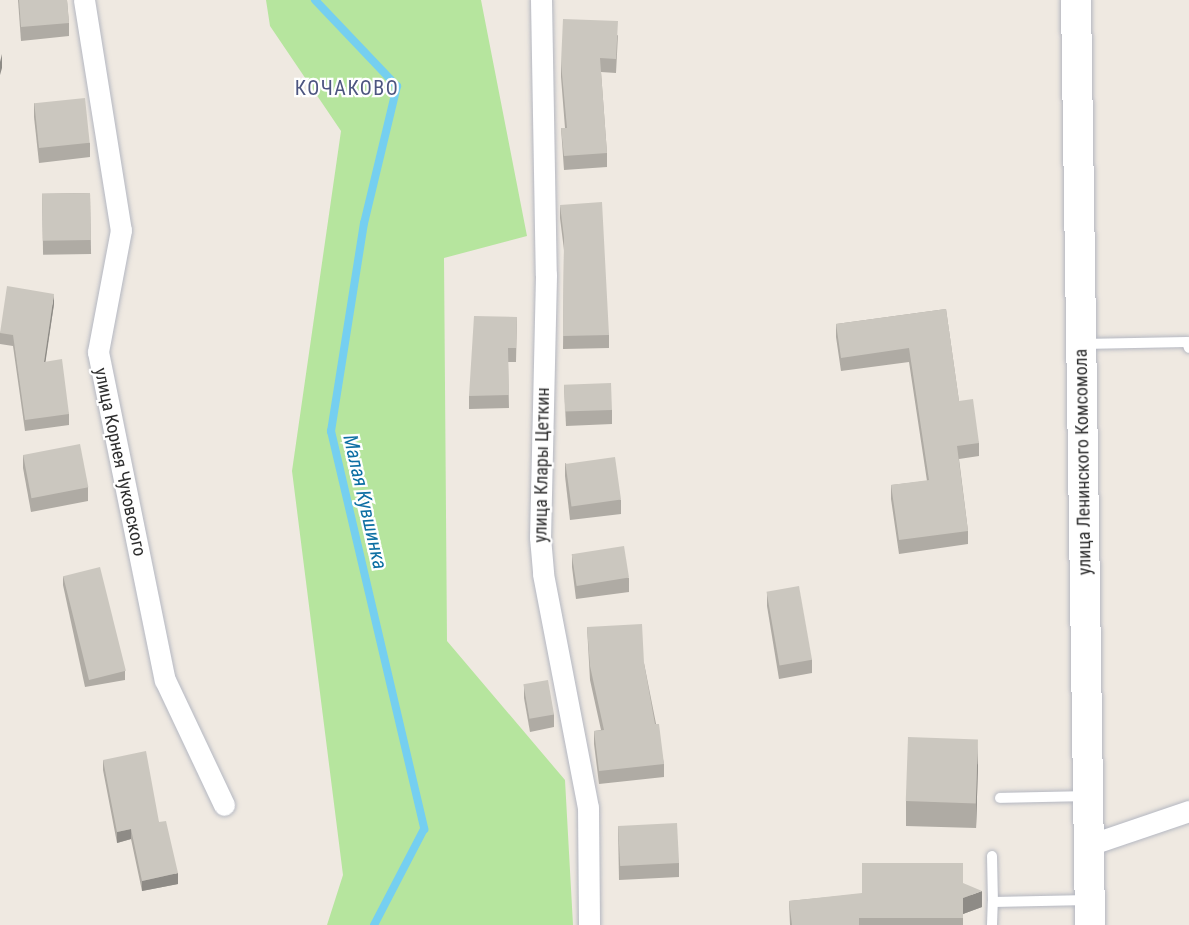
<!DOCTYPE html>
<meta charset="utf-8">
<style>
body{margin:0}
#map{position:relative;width:1189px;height:925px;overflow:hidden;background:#efe9e1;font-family:"Roboto Condensed",sans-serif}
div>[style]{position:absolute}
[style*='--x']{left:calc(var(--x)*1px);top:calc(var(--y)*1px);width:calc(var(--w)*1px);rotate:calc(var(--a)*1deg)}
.green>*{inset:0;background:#b6e59e}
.stream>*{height:8px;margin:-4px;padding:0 4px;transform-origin:4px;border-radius:4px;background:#75cff0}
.roads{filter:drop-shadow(0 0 2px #b4b7c1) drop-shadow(0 0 2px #b4b7c1)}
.lane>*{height:10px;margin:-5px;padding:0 5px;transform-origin:5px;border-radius:5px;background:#fff}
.street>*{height:21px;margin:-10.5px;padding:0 10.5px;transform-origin:10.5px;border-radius:10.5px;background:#fff}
.secondary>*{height:30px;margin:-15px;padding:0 15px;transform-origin:15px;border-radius:15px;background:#fff}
.wall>*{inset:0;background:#afaba4;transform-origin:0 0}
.shaded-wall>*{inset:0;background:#8e8b86}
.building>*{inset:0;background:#cbc7bf;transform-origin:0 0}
span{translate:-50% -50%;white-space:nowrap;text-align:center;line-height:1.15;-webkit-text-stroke:4.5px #fff;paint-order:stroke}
.street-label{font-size:18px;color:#2e2e2e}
.neighbourhood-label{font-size:20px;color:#4d5680;letter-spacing:1.5px}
.water-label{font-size:20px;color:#0d6fa3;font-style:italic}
</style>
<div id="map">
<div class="green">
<div style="clip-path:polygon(266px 0,481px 0,527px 236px,444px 258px,447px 641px,565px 780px,573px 925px,327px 925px,343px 875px,292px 471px,341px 131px,270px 26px)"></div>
</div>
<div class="stream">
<div style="--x:315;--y:0;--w:119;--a:46.4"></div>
<div style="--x:397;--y:86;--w:141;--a:103.5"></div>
<div style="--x:364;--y:223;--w:211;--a:99"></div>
<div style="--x:331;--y:431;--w:409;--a:76.8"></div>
<div style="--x:424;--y:829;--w:108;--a:117.5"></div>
</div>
<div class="roads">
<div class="lane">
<div style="--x:1082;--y:344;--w:105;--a:-1.1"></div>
<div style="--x:1187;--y:342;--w:6;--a:72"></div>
<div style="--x:1000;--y:798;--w:85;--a:-1.3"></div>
<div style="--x:992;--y:856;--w:46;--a:88.8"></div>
<div style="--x:992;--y:925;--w:23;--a:-88"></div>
<div style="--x:993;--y:902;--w:96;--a:-1.2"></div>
</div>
<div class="street">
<div style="--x:84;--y:0;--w:233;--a:80.9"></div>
<div style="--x:121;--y:230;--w:124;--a:100.7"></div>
<div style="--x:98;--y:352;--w:335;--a:78.5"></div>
<div style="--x:165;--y:680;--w:138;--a:64.7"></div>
<div style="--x:541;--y:0;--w:275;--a:89"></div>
<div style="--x:546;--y:275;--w:262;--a:91.3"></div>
<div style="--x:540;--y:537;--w:37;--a:85"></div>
<div style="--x:543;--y:574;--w:237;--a:79.1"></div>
<div style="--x:588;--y:807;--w:118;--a:89.5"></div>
<div style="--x:1089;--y:845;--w:106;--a:-18.8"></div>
</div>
<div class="secondary">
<div style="--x:1076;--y:0;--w:925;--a:89.13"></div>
</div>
</div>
<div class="wall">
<div style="clip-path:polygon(18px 0,67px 0,69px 23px,69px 36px,21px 41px)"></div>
<div style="clip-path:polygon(618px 35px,616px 73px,601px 72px,607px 153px,607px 167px,564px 170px,561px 128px,565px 128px,561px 77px,561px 63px)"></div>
<div style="clip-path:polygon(34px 103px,90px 143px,90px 157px,39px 163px,34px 117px)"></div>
<div style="left:90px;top:193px;width:61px;height:48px;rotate:89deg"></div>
<div style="clip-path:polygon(560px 205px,609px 335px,609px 348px,563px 349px,564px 250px,560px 218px)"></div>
<div style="clip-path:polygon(54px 304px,45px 362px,69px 414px,69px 425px,25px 431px,13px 346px,0 344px,0 332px)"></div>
<div style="clip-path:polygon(946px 309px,959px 401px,979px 443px,979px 456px,959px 459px,968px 531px,968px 544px,899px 554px,891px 499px,891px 485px,927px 481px,909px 362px,841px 371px,836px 337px,836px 324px)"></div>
<div style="clip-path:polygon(517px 317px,516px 362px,508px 362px,509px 408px,469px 409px,469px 396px)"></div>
<div style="clip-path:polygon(564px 385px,612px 410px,612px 424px,566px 426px)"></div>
<div style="clip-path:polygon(23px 455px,88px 487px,88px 501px,31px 512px,23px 468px)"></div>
<div style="clip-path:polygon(565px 463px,621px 500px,621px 514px,570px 520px,565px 476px)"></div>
<div style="clip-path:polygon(572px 554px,629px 578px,629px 592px,576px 599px,572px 567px)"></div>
<div style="clip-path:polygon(63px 576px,125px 671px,125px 680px,85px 687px,63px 585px)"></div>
<div style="clip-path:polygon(767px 592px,812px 660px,812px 673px,779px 679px,767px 606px)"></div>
<div style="clip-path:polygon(587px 627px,644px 663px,664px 764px,664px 777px,599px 784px,594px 744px,594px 731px,601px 730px,590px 680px)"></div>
<div style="clip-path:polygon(524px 685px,554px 714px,554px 727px,530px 732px,524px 698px)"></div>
<div style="clip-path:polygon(103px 760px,159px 822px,178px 884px,142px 891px,131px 839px,117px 843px,103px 770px)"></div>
<div style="clip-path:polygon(978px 764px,976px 828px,906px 826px,906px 801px)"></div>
<div style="clip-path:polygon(618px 826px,679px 863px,679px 877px,619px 880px)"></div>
<div style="clip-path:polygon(963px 884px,982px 907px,963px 914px,963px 925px,790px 925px,789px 901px)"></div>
</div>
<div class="shaded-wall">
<div style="clip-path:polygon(2px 54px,2px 68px,0 75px,0 62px)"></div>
<div style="clip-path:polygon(54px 294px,54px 304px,44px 372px,44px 362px)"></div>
<div style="clip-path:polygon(978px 739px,978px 764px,976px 828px,976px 803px)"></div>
<div style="clip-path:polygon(131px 829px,131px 839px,117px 843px,117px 832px)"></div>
<div style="clip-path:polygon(178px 873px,178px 884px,142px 891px,142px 881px)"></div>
<div style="clip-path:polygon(982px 891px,982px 907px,963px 914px,963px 925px,963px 898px)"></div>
</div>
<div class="building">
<div style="clip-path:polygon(19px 0,67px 0,69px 23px,21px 27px)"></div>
<div style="clip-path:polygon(563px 19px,618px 21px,616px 59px,600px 58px,607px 153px,564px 156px,561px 128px,567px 128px,561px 63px)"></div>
<div style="left:85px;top:98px;width:45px;height:51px;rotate:84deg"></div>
<div style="left:90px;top:193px;width:47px;height:48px;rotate:89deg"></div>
<div style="clip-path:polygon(602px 202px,609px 335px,563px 336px,564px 238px,560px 205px)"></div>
<div style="clip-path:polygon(7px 286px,54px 294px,44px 362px,62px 359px,69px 414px,25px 420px,13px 335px,0 333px)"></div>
<div style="clip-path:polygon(946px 309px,959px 401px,973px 399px,979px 443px,957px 446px,968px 531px,899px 540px,891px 485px,929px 480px,909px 348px,841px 358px,836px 324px)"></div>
<div style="clip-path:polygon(474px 316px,517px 317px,516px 348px,508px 348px,509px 395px,469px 396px)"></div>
<div style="left:611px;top:383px;width:27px;height:47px;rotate:88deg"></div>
<div style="left:80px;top:444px;width:44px;height:58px;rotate:79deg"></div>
<div style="left:615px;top:457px;width:43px;height:50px;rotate:82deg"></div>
<div style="left:624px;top:546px;width:32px;height:53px;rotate:81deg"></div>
<div style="left:100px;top:567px;width:107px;height:38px;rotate:76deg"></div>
<div style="left:799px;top:586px;width:75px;height:33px;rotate:80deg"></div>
<div style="clip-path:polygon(642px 624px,644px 663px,655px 724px,659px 724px,664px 764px,599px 771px,594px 731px,604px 730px,590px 666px,587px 627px)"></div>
<div style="left:548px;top:680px;width:35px;height:25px;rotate:80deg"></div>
<div style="left:908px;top:737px;width:70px;height:64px;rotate:2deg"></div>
<div style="clip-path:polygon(146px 751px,159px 822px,166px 821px,178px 873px,142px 881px,131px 829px,117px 832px,103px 760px)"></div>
<div style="left:677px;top:823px;width:40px;height:59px;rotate:87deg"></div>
<div style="clip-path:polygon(862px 863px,963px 863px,963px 883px,982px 891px,963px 898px,963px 918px,859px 918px,859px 925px,792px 925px,789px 901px,862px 893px)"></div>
</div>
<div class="street-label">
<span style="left:120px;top:462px;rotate:78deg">улица Корнея Чуковского</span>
<span style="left:1083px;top:462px;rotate:-91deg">улица Ленинского Комсомола</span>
<span style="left:542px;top:465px;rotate:-89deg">улица Клары Цеткин</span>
</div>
<div class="neighbourhood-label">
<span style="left:347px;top:88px">КОЧАКОВО</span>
</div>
<div class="water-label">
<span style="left:365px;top:502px;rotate:77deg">Малая Кувшинка</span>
</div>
</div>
